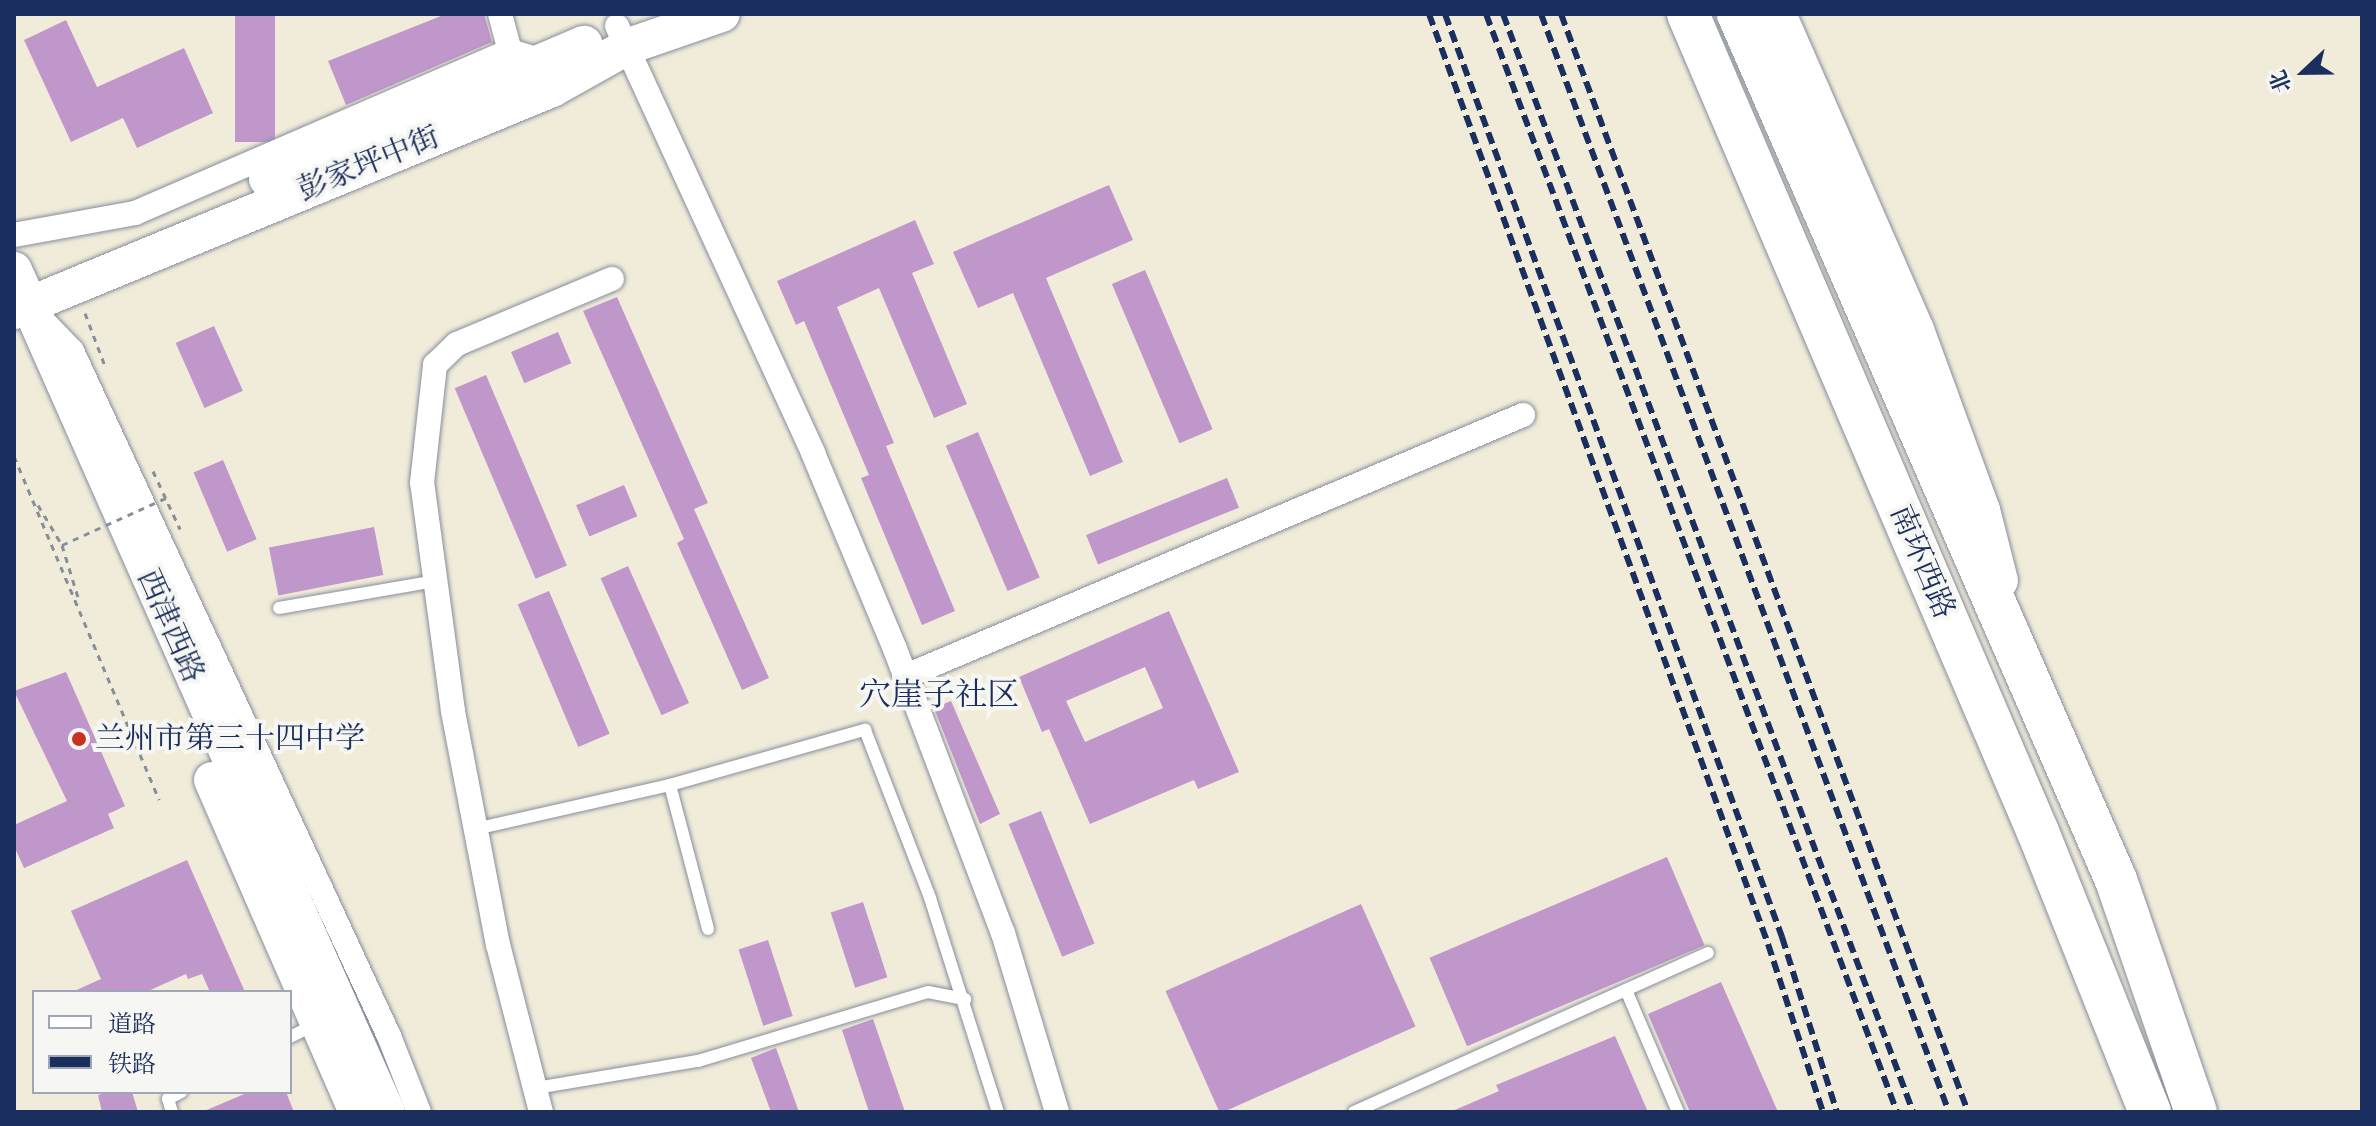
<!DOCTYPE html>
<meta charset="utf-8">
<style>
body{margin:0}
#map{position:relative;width:2376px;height:1126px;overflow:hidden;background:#f1ecda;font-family:"Libre Bodoni","Noto Serif SC",serif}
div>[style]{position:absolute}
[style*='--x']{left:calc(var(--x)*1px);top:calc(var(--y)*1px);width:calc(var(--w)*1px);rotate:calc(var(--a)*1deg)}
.building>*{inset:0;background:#c097cb;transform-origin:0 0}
.path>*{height:3px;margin-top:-1.5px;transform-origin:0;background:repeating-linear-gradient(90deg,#868e9c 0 6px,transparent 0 12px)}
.roads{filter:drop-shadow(0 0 2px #868e9c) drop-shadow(0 0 2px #868e9c)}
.lane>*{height:12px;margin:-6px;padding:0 6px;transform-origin:6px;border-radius:6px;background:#fff}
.street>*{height:24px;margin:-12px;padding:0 12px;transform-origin:12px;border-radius:12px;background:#fff}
.primary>*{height:36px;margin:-18px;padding:0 18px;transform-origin:18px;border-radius:18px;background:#fff}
.highway>*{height:42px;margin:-21px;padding:0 21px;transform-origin:21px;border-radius:21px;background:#fff}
.rail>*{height:6px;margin-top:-3px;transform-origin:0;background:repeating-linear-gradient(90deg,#1b2f5e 0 12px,transparent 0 18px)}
.path-bridge>*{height:3px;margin-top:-1.5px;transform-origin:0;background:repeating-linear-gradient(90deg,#868e9c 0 6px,transparent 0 12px)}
.dots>*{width:22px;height:22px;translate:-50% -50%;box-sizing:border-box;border:4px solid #f6f6f2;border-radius:50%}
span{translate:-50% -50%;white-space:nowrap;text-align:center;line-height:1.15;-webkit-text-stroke:8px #f6f6f2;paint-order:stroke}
.street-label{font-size:30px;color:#1b2f5e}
.poi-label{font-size:30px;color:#1b2f5e}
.left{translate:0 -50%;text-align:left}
.neighbourhood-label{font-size:32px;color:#1b2f5e}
.frame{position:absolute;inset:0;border:16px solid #1b2f5e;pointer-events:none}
.legend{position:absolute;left:32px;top:990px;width:260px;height:104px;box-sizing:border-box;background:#f6f6f2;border:2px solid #9ea6b7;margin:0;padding:10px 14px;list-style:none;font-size:24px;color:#1b2f5e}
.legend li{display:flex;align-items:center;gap:16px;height:40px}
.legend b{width:40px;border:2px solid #9ea6b7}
.north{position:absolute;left:2264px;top:32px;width:80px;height:80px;-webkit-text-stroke:6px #f6f6f2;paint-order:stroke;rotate:248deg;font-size:22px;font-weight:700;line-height:32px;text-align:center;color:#1b2f5e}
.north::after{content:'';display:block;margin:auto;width:28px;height:36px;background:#1b2f5e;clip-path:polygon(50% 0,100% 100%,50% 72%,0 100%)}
</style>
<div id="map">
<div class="building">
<div style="left:235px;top:14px;width:40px;height:128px"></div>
<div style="clip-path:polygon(446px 14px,484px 14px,492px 42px,346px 105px,328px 61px)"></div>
<div style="clip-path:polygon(66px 20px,97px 87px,184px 48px,213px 113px,137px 148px,123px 118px,71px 142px,24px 40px)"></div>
<div style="clip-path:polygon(1109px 185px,1133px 240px,1046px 278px,1123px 462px,1090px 476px,1013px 293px,978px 308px,953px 252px)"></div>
<div style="clip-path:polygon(915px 220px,934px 264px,912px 273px,967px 404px,934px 418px,879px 288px,837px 307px,894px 443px,886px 446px,955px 611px,922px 625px,861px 478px,869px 475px,804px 321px,796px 325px,777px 281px)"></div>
<div style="left:1145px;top:270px;width:173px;height:36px;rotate:67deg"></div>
<div style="clip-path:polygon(617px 297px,708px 503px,694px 509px,769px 678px,742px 690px,677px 543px,684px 539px,583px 311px)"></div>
<div style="left:214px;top:326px;width:71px;height:42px;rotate:66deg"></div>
<div style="left:558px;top:332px;width:34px;height:51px;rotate:67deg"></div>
<div style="left:486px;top:375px;width:207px;height:34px;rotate:67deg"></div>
<div style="left:978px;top:432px;width:158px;height:35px;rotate:67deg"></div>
<div style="left:223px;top:460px;width:86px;height:32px;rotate:67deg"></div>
<div style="left:1227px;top:478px;width:32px;height:152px;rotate:68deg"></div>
<div style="left:624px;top:485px;width:34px;height:52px;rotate:67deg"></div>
<div style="left:374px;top:527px;width:49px;height:107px;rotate:79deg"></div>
<div style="left:628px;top:566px;width:150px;height:30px;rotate:66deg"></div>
<div style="left:549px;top:591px;width:155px;height:34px;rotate:67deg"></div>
<div style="clip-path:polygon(evenodd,1169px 611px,1239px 772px,1198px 789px,1194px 780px,1090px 824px,1049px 729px,1042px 732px,1019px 677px,1169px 611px,1145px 667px,1163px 708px,1085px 742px,1066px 701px,1145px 667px)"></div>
<div style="clip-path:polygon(66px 672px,125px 806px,108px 814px,114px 828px,24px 868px,14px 846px,14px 825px,67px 801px,14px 691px)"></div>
<div style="clip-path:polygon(951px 701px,1000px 814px,980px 824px,934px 708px)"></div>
<div style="left:1041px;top:811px;width:143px;height:35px;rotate:68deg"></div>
<div style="left:1667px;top:857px;width:96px;height:258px;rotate:67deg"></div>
<div style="clip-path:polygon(187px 860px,245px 992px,210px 992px,202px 974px,188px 979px,186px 974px,146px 992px,72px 992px,101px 979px,71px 911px)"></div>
<div style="left:863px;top:902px;width:79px;height:34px;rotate:72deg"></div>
<div style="left:1361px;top:904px;width:134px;height:214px;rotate:66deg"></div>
<div style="left:768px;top:940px;width:80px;height:31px;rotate:72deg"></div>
<div style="clip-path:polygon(1721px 982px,1778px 1112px,1690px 1112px,1648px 1014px)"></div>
<div style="clip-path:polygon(873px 1019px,905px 1112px,869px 1112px,842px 1030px)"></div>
<div style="clip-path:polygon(1615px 1036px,1648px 1112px,1450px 1112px,1499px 1091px,1496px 1085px)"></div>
<div style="clip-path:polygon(776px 1048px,799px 1112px,771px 1112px,751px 1058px)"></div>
<div style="clip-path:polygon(110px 1092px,132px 1092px,138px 1112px,102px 1112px,98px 1095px)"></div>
<div style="clip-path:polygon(249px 1092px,286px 1092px,294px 1112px,202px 1112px)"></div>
</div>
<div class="path">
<div style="--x:85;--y:313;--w:57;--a:69.3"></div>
<div style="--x:14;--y:456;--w:373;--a:67.1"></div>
<div style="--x:153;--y:471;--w:64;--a:65"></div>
<div style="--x:38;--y:505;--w:47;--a:59"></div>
<div style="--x:62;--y:545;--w:54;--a:72.9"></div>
</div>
<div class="roads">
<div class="lane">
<div style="--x:279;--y:608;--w:158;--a:-9.8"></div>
<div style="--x:670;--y:785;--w:149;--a:75.2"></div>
<div style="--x:475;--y:829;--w:200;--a:-12.7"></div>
<div style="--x:670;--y:785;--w:203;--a:-15.8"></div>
<div style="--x:865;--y:730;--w:180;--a:68.8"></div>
<div style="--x:930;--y:898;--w:225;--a:72.4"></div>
<div style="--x:1626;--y:990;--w:133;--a:66.9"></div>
<div style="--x:290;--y:1037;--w:28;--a:-27"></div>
<div style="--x:536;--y:1088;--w:164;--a:-9.5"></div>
<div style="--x:698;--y:1061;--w:240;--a:-16.7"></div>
<div style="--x:928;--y:992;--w:38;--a:11"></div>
<div style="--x:172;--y:1112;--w:14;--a:-107"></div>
<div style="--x:168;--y:1099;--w:15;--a:-28"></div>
<div style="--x:1354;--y:1112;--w:388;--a:-24.2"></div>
</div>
<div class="street">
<div style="--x:500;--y:14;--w:38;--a:75"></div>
<div style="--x:617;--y:26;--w:470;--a:65.3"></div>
<div style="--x:813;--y:453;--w:212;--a:67.3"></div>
<div style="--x:895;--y:649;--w:304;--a:69.2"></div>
<div style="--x:1003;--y:933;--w:187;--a:73.2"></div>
<div style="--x:14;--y:235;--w:123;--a:-10.3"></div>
<div style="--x:135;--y:213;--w:408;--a:-23.4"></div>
<div style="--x:510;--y:51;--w:38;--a:17"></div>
<div style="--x:46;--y:324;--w:37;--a:46"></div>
<div style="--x:72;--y:351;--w:755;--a:65.17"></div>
<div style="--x:389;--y:1036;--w:82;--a:68.5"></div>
<div style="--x:906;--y:676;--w:670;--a:-22.93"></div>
<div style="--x:541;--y:1112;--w:172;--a:-104.4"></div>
<div style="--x:498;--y:945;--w:238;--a:-100.9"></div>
<div style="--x:453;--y:711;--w:230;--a:-97.7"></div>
<div style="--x:422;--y:483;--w:119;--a:-83.7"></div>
<div style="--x:435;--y:365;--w:30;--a:-44"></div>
<div style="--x:457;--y:344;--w:168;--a:-22.8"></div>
</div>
<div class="primary">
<div style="--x:1778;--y:14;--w:345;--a:66.4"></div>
<div style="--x:1916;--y:330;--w:192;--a:69.9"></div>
<div style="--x:1982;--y:510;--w:73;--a:75.8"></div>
<div style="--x:267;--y:179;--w:345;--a:-23.1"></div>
<div style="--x:14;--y:270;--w:921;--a:66.11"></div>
<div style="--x:14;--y:311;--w:582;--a:-22.42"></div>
<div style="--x:552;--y:89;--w:88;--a:-29.2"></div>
<div style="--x:629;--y:46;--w:98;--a:-19"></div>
<div style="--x:212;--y:780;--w:362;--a:66.4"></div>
</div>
<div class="highway">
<div style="--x:1688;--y:14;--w:890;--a:66.84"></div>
<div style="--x:2038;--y:832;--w:302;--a:68.2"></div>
<div style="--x:1738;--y:14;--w:945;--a:66.42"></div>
<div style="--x:2116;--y:880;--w:245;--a:71"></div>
</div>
</div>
<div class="rail">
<div style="--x:1429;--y:14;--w:990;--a:69.97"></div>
<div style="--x:1768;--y:944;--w:177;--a:71.9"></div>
<div style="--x:1445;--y:14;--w:983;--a:69.94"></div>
<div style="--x:1782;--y:937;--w:183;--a:72.6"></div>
<div style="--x:1486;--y:14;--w:1172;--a:69.48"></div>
<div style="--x:1503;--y:14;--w:1172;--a:69.52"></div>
<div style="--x:1541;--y:14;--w:1171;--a:69.62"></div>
<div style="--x:1561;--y:14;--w:1171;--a:69.66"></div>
</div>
<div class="path-bridge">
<div style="--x:62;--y:545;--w:116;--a:-24.4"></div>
</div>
<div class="dots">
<div style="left:79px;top:739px;background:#c8321e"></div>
</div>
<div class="street-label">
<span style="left:369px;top:164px;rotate:-22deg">彭家坪中街</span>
<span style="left:1922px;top:562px;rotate:67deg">南环西路</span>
<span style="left:170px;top:626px;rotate:66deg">西津西路</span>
</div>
<div class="poi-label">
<span class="left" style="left:95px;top:739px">兰州市第三十四中学</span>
</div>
<div class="neighbourhood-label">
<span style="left:939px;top:695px">穴崖子社区</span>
</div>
<div class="frame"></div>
<ul class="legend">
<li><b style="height:10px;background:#fff"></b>道路</li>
<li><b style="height:10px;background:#1b2f5e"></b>铁路</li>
</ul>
<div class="north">北</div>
</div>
